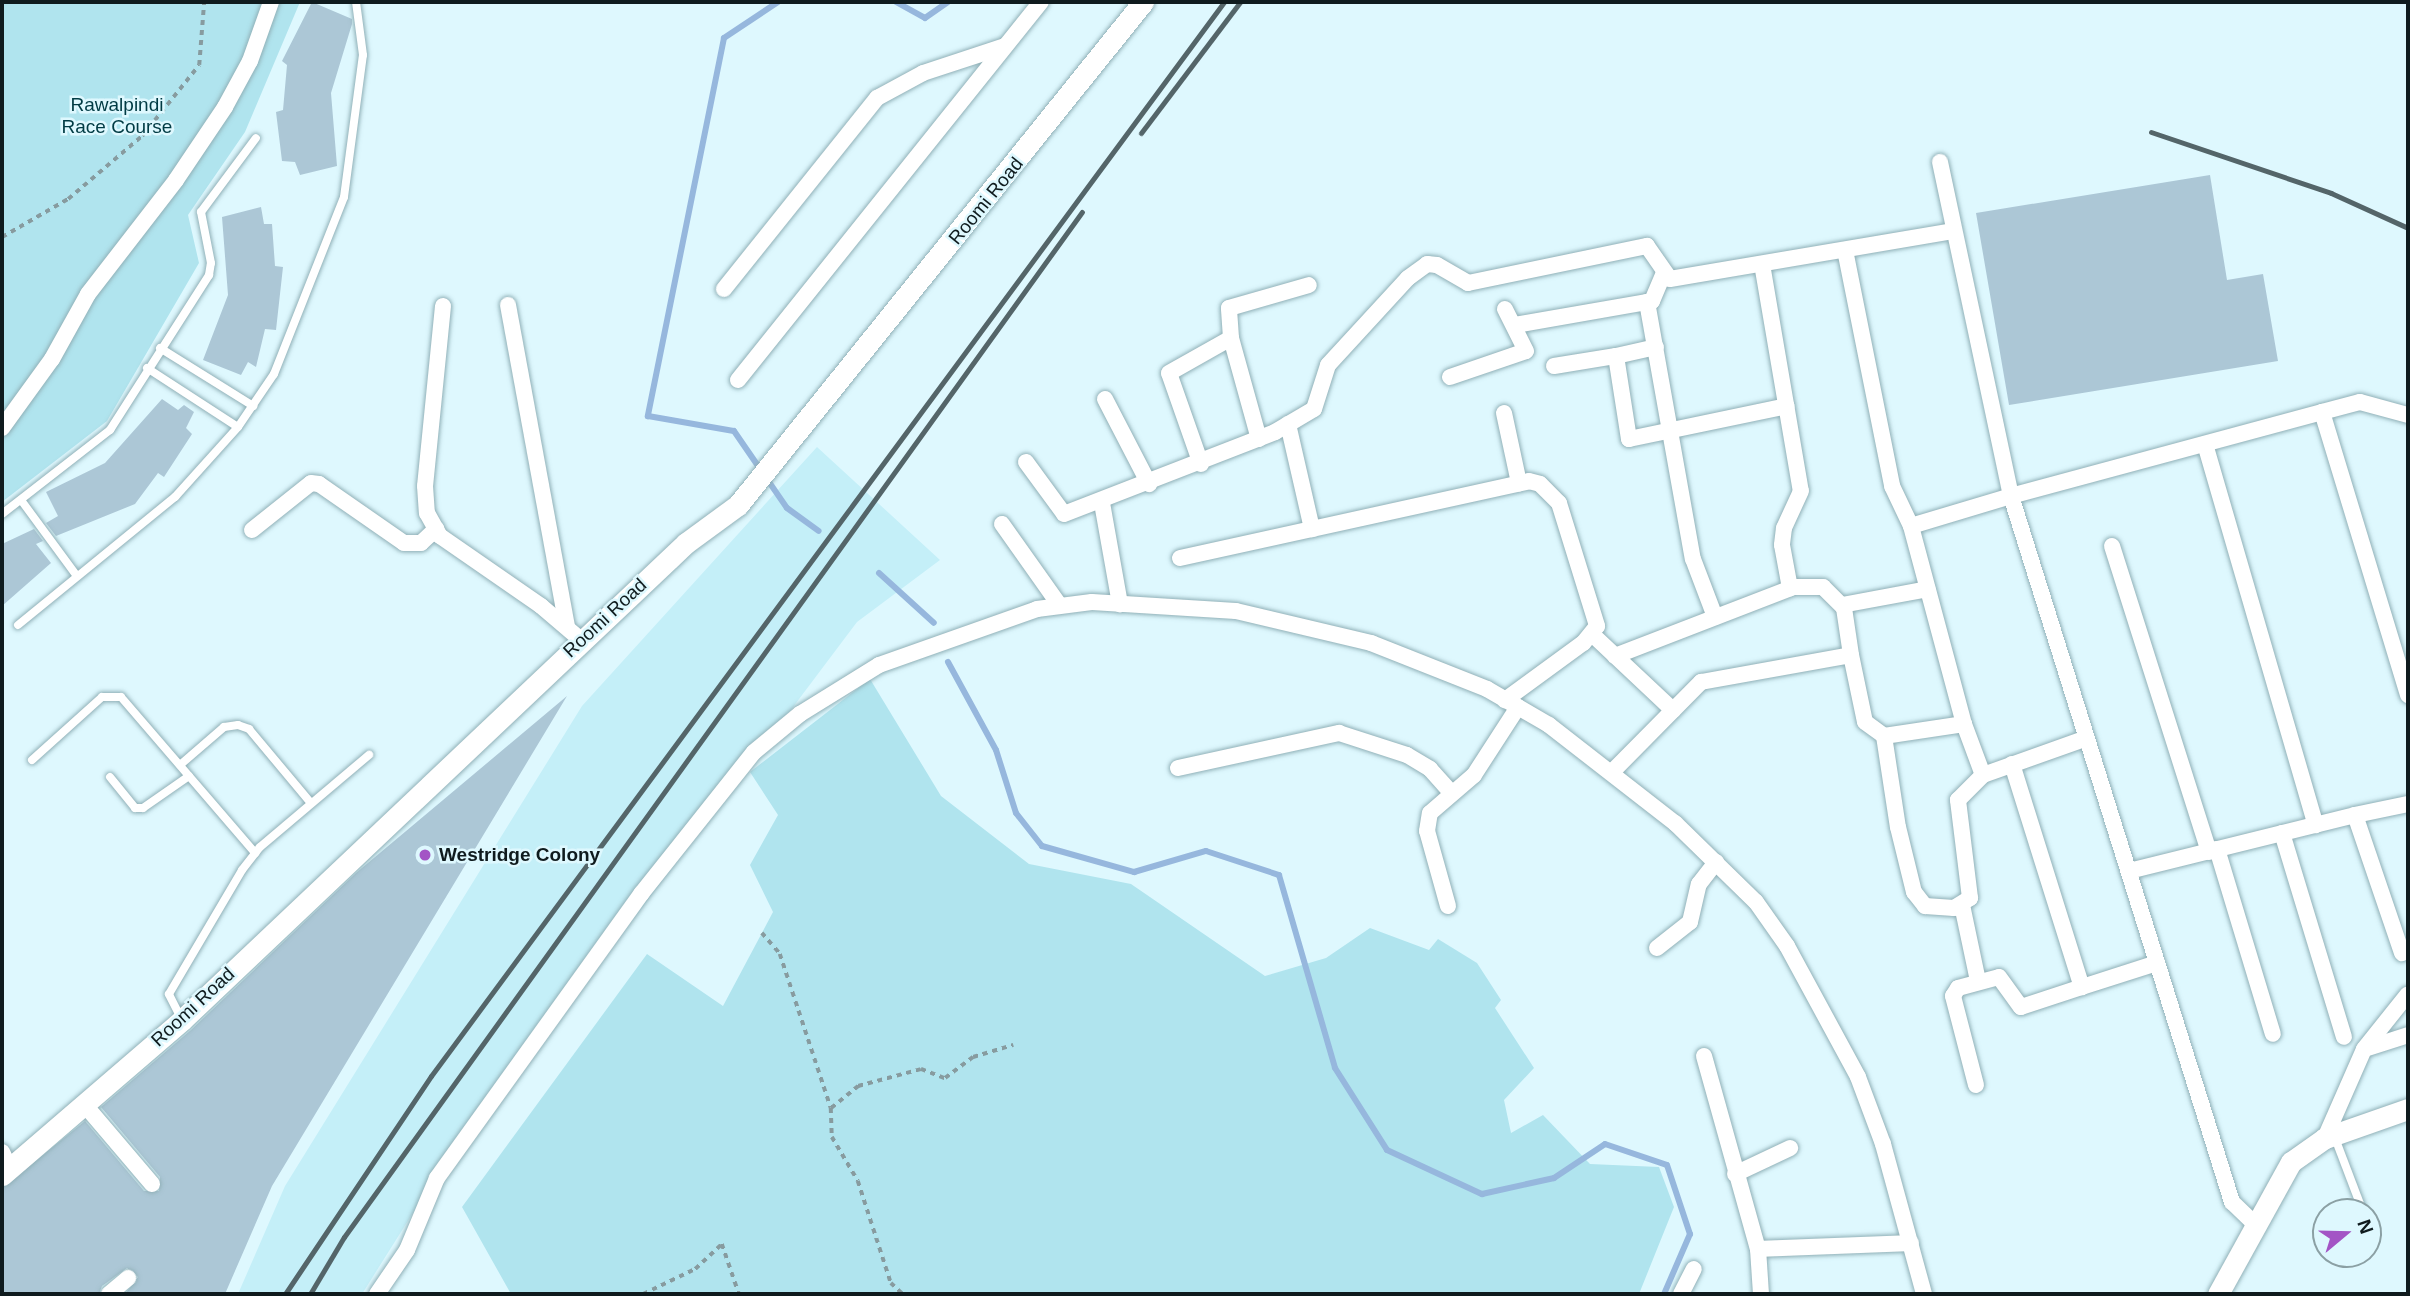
<!DOCTYPE html>
<style>
body{margin:0}
#map{position:relative;width:2410px;height:1296px;overflow:hidden;background:#def8fe;font-family:Arial,sans-serif}
div>[style]{position:absolute}
[style*='--x']{left:calc(var(--x)*1px);top:calc(var(--y)*1px);width:calc(var(--w)*1px);rotate:calc(var(--a)*1deg)}
.built>*{inset:0;background:#c4eff8}
.green>*{inset:0;background:#b0e4ee}
.stream>*{height:6px;margin:-3px;padding:0 3px;transform-origin:3px;border-radius:3px;background:#96b7dd}
.building>*{inset:0;background:#acc7d6}
.path>*{height:3.5px;margin-top:-1.75px;transform-origin:0;background:repeating-linear-gradient(90deg,#879b9f 0 5px,transparent 0 10px)}
.roads{filter:drop-shadow(0 0 2px #90b0b7) drop-shadow(0 0 2px #90b0b7)}
.service>*{height:8px;margin:-4px;padding:0 4px;transform-origin:4px;border-radius:4px;background:#fff}
.minor>*{height:16px;margin:-8px;padding:0 8px;transform-origin:8px;border-radius:8px;background:#fff}
.tertiary>*{height:21px;margin:-10.5px;padding:0 10.5px;transform-origin:10.5px;border-radius:10.5px;background:#fff}
.rail>*{height:5px;margin:-2.5px;padding:0 2.5px;transform-origin:2.5px;border-radius:2.5px;background:#546569}
.dots>*{width:19px;height:19px;translate:-50% -50%;box-sizing:border-box;border:4px solid #def8fe;border-radius:50%}
span{translate:-50% -50%;white-space:nowrap;text-align:center;line-height:1.15;-webkit-text-stroke:5px #def8fe;paint-order:stroke}
.park-label{font-size:19px;color:#003b44}
.street-label{font-size:19px;color:#0f1b1e}
.poi-label{font-size:19px;color:#0f1b1e;font-weight:700}
.left{translate:0 -50%;text-align:left}
.frame{position:absolute;inset:0;border:4px solid #0f1b1e;pointer-events:none}
.north{position:absolute;left:2312px;top:1198px;width:70px;height:70px;box-sizing:border-box;background:#def8fe;border:2px solid #8ba0a4;border-radius:50%;rotate:71deg;font-size:19px;font-weight:700;line-height:28px;text-align:center;color:#0f1b1e}
.north::after{content:'';display:block;margin:auto;width:24px;height:32px;background:#a354c5;clip-path:polygon(50% 0,100% 100%,50% 72%,0 100%)}
</style>
<div id="map">
<div class="built">
<div style="clip-path:polygon(817px 447px,940px 560px,857px 622px,416px 1208px,362px 1294px,238px 1294px,285px 1186px,582px 706px)"></div>
</div>
<div class="green">
<div style="clip-path:polygon(2px 2px,300px 2px,245px 132px,188px 215px,199px 263px,107px 421px,2px 502px)"></div>
<div style="clip-path:polygon(870px 679px,941px 796px,1029px 864px,1131px 884px,1265px 976px,1326px 958px,1370px 928px,1429px 950px,1438px 939px,1477px 963px,1501px 1000px,1495px 1008px,1534px 1068px,1504px 1100px,1511px 1133px,1543px 1115px,1590px 1164px,1659px 1167px,1674px 1207px,1639px 1294px,511px 1294px,462px 1207px,647px 954px,723px 1006px,773px 912px,750px 865px,778px 815px,750px 772px)"></div>
</div>
<div class="stream">
<div style="--x:778;--y:2;--w:65;--a:146.3"></div>
<div style="--x:724;--y:38;--w:386;--a:101.4"></div>
<div style="--x:648;--y:416;--w:87;--a:9.9"></div>
<div style="--x:734;--y:431;--w:93;--a:55.5"></div>
<div style="--x:787;--y:508;--w:39;--a:36"></div>
<div style="--x:896;--y:2;--w:33;--a:29"></div>
<div style="--x:925;--y:18;--w:28;--a:-35"></div>
<div style="--x:879;--y:573;--w:74;--a:42.3"></div>
<div style="--x:948;--y:662;--w:100;--a:61.4"></div>
<div style="--x:996;--y:750;--w:66;--a:72.4"></div>
<div style="--x:1016;--y:813;--w:42;--a:51.8"></div>
<div style="--x:1042;--y:846;--w:96;--a:15.8"></div>
<div style="--x:1134;--y:872;--w:75;--a:-16.3"></div>
<div style="--x:1206;--y:851;--w:77;--a:18.2"></div>
<div style="--x:1279;--y:875;--w:201;--a:73.8"></div>
<div style="--x:1335;--y:1068;--w:97;--a:57.6"></div>
<div style="--x:1387;--y:1150;--w:105;--a:24.9"></div>
<div style="--x:1482;--y:1194;--w:74;--a:-12.5"></div>
<div style="--x:1554;--y:1178;--w:61;--a:-33.7"></div>
<div style="--x:1605;--y:1144;--w:65;--a:18.7"></div>
<div style="--x:1667;--y:1165;--w:73;--a:71.6"></div>
<div style="--x:1690;--y:1234;--w:65;--a:113.4"></div>
</div>
<div class="building">
<div style="clip-path:polygon(312px 2px,352px 19px,352px 24px,331px 93px,337px 166px,300px 175px,295px 162px,282px 161px,276px 112px,283px 110px,287px 65px,282px 61px)"></div>
<div style="clip-path:polygon(2210px 175px,2227px 280px,2263px 274px,2278px 361px,2009px 405px,1976px 213px)"></div>
<div style="clip-path:polygon(261px 207px,264px 224px,272px 224px,275px 266px,283px 267px,276px 330px,265px 329px,256px 367px,248px 362px,241px 375px,203px 360px,228px 295px,222px 217px)"></div>
<div style="clip-path:polygon(162px 399px,178px 410px,184px 405px,194px 412px,186px 428px,192px 434px,164px 477px,158px 473px,135px 504px,56px 536px,46px 523px,58px 516px,46px 492px,105px 463px)"></div>
<div style="clip-path:polygon(34px 529px,43px 541px,36px 544px,51px 563px,2px 606px,2px 544px)"></div>
<div style="clip-path:polygon(567px 696px,272px 1186px,225px 1294px,125px 1294px,138px 1277px,127px 1268px,102px 1286px,99px 1294px,2px 1294px,2px 1188px,85px 1121px,144px 1191px,159px 1191px,160px 1177px,101px 1107px,191px 1030px,356px 873px)"></div>
</div>
<div class="path">
<div style="--x:2;--y:237;--w:76;--a:-29.9"></div>
<div style="--x:68;--y:199;--w:97;--a:-40.4"></div>
<div style="--x:142;--y:136;--w:91;--a:-51.2"></div>
<div style="--x:199;--y:65;--w:63;--a:-85.5"></div>
<div style="--x:762;--y:933;--w:28;--a:49"></div>
<div style="--x:780;--y:954;--w:162;--a:71.7"></div>
<div style="--x:831;--y:1108;--w:29;--a:88"></div>
<div style="--x:832;--y:1137;--w:51;--a:59.4"></div>
<div style="--x:858;--y:1181;--w:107;--a:72.1"></div>
<div style="--x:891;--y:1283;--w:16;--a:43"></div>
<div style="--x:831;--y:1108;--w:35;--a:-39"></div>
<div style="--x:858;--y:1086;--w:65;--a:-15.1"></div>
<div style="--x:921;--y:1069;--w:26;--a:21"></div>
<div style="--x:945;--y:1078;--w:35;--a:-37"></div>
<div style="--x:973;--y:1057;--w:42;--a:-16.7"></div>
<div style="--x:643;--y:1294;--w:58;--a:-25.7"></div>
<div style="--x:695;--y:1269;--w:37;--a:-43"></div>
<div style="--x:722;--y:1244;--w:53;--a:71.2"></div>
</div>
<div class="roads">
<div class="service">
<div style="--x:160;--y:348;--w:110;--a:31.9"></div>
<div style="--x:147;--y:368;--w:108;--a:33"></div>
<div style="--x:21;--y:500;--w:93;--a:53.7"></div>
<div style="--x:2;--y:514;--w:137;--a:-37.9"></div>
<div style="--x:110;--y:430;--w:184;--a:-57.4"></div>
<div style="--x:209;--y:275;--w:12;--a:-81"></div>
<div style="--x:211;--y:263;--w:52;--a:-101.1"></div>
<div style="--x:201;--y:212;--w:92;--a:-53.4"></div>
<div style="--x:18;--y:625;--w:203;--a:-39.2"></div>
<div style="--x:175;--y:497;--w:94;--a:-48"></div>
<div style="--x:238;--y:427;--w:64;--a:-55.8"></div>
<div style="--x:274;--y:374;--w:190;--a:-68.4"></div>
<div style="--x:344;--y:197;--w:143;--a:-82.4"></div>
<div style="--x:363;--y:55;--w:53;--a:-97.5"></div>
<div style="--x:32;--y:760;--w:94;--a:-42"></div>
<div style="--x:102;--y:697;--w:19;--a:0"></div>
<div style="--x:121;--y:697;--w:206;--a:49.3"></div>
<div style="--x:180;--y:765;--w:58;--a:-40.8"></div>
<div style="--x:224;--y:727;--w:14;--a:-8"></div>
<div style="--x:238;--y:725;--w:12;--a:20"></div>
<div style="--x:249;--y:729;--w:95;--a:50.1"></div>
<div style="--x:110;--y:777;--w:40;--a:51"></div>
<div style="--x:135;--y:808;--w:8;--a:0"></div>
<div style="--x:143;--y:808;--w:56;--a:-34.8"></div>
<div style="--x:182;--y:1020;--w:29;--a:-117"></div>
<div style="--x:169;--y:994;--w:144;--a:-59.5"></div>
<div style="--x:242;--y:870;--w:29;--a:-52"></div>
<div style="--x:260;--y:847;--w:143;--a:-40.2"></div>
<div style="--x:2335;--y:1138;--w:76;--a:69.2"></div>
</div>
<div class="minor">
<div style="--x:1940;--y:162;--w:341;--a:78"></div>
<div style="--x:2011;--y:496;--w:322;--a:-15.1"></div>
<div style="--x:2322;--y:412;--w:296;--a:73.1"></div>
<div style="--x:1845;--y:250;--w:241;--a:78.7"></div>
<div style="--x:1892;--y:486;--w:44;--a:64.6"></div>
<div style="--x:1762;--y:264;--w:230;--a:80.3"></div>
<div style="--x:1801;--y:491;--w:41;--a:114.7"></div>
<div style="--x:1784;--y:528;--w:17;--a:97"></div>
<div style="--x:1782;--y:545;--w:44;--a:79.5"></div>
<div style="--x:724;--y:289;--w:245;--a:-51.3"></div>
<div style="--x:877;--y:98;--w:52;--a:-28.5"></div>
<div style="--x:923;--y:73;--w:86;--a:-18.2"></div>
<div style="--x:1647;--y:302;--w:261;--a:79.9"></div>
<div style="--x:1693;--y:559;--w:62;--a:69.2"></div>
<div style="--x:508;--y:305;--w:327;--a:79.6"></div>
<div style="--x:443;--y:306;--w:181;--a:95.7"></div>
<div style="--x:425;--y:486;--w:27;--a:86"></div>
<div style="--x:427;--y:513;--w:26;--a:61"></div>
<div style="--x:440;--y:536;--w:123;--a:34.7"></div>
<div style="--x:541;--y:606;--w:52;--a:40.4"></div>
<div style="--x:1515;--y:325;--w:139;--a:-9.9"></div>
<div style="--x:1652;--y:301;--w:28;--a:-67"></div>
<div style="--x:1656;--y:347;--w:41;--a:167.3"></div>
<div style="--x:1616;--y:356;--w:84;--a:81.1"></div>
<div style="--x:1629;--y:439;--w:161;--a:-11.8"></div>
<div style="--x:1554;--y:366;--w:63;--a:-9.2"></div>
<div style="--x:1450;--y:377;--w:80;--a:-18.9"></div>
<div style="--x:1526;--y:351;--w:47;--a:-116.6"></div>
<div style="--x:738;--y:380;--w:484;--a:-51.3"></div>
<div style="--x:1105;--y:399;--w:96;--a:62.6"></div>
<div style="--x:2322;--y:412;--w:39;--a:-15"></div>
<div style="--x:2360;--y:402;--w:50;--a:15.2"></div>
<div style="--x:1504;--y:413;--w:72;--a:77.9"></div>
<div style="--x:1288;--y:424;--w:108;--a:77.1"></div>
<div style="--x:2;--y:428;--w:85;--a:-54.1"></div>
<div style="--x:52;--y:359;--w:74;--a:-61"></div>
<div style="--x:88;--y:294;--w:144;--a:-52.3"></div>
<div style="--x:176;--y:180;--w:88;--a:-56.1"></div>
<div style="--x:225;--y:107;--w:52;--a:-61.5"></div>
<div style="--x:250;--y:61;--w:63;--a:-70.4"></div>
<div style="--x:1259;--y:439;--w:105;--a:-105.5"></div>
<div style="--x:1231;--y:338;--w:30;--a:-94"></div>
<div style="--x:1229;--y:308;--w:83;--a:-16"></div>
<div style="--x:2205;--y:444;--w:397;--a:73.8"></div>
<div style="--x:1026;--y:462;--w:64;--a:53.8"></div>
<div style="--x:1064;--y:514;--w:226;--a:-21.2"></div>
<div style="--x:1275;--y:432;--w:45;--a:-30.5"></div>
<div style="--x:1314;--y:409;--w:46;--a:-72.3"></div>
<div style="--x:1328;--y:365;--w:118;--a:-47.4"></div>
<div style="--x:1408;--y:278;--w:24;--a:-36"></div>
<div style="--x:1427;--y:264;--w:10;--a:6"></div>
<div style="--x:1437;--y:265;--w:36;--a:30"></div>
<div style="--x:1468;--y:283;--w:183;--a:-11.7"></div>
<div style="--x:1647;--y:246;--w:40;--a:55.1"></div>
<div style="--x:1670;--y:279;--w:288;--a:-9.6"></div>
<div style="--x:1201;--y:464;--w:96;--a:-109.4"></div>
<div style="--x:1169;--y:373;--w:71;--a:-29.4"></div>
<div style="--x:1102;--y:503;--w:103;--a:79.9"></div>
<div style="--x:1002;--y:524;--w:100;--a:54.7"></div>
<div style="--x:252;--y:530;--w:75;--a:-38.5"></div>
<div style="--x:311;--y:483;--w:8;--a:7"></div>
<div style="--x:319;--y:484;--w:103;--a:34.8"></div>
<div style="--x:404;--y:543;--w:17;--a:0"></div>
<div style="--x:421;--y:543;--w:21;--a:-43"></div>
<div style="--x:2112;--y:546;--w:321;--a:72.4"></div>
<div style="--x:1180;--y:558;--w:357;--a:-12.4"></div>
<div style="--x:1529;--y:481;--w:11;--a:15"></div>
<div style="--x:1540;--y:484;--w:27;--a:45"></div>
<div style="--x:1559;--y:503;--w:129;--a:72.8"></div>
<div style="--x:1597;--y:626;--w:22;--a:129"></div>
<div style="--x:1583;--y:643;--w:97;--a:143.8"></div>
<div style="--x:1842;--y:605;--w:87;--a:-10.5"></div>
<div style="--x:1593;--y:635;--w:110;--a:43.2"></div>
<div style="--x:1615;--y:656;--w:192;--a:-21.1"></div>
<div style="--x:1794;--y:587;--w:29;--a:0"></div>
<div style="--x:1823;--y:587;--w:30;--a:45"></div>
<div style="--x:1844;--y:608;--w:48;--a:81.5"></div>
<div style="--x:1964;--y:724;--w:54;--a:69.6"></div>
<div style="--x:1983;--y:775;--w:110;--a:-19.6"></div>
<div style="--x:1884;--y:736;--w:92;--a:81.3"></div>
<div style="--x:1898;--y:827;--w:67;--a:76.2"></div>
<div style="--x:1914;--y:892;--w:18;--a:52"></div>
<div style="--x:1925;--y:906;--w:29;--a:4"></div>
<div style="--x:1954;--y:908;--w:19;--a:-32"></div>
<div style="--x:1970;--y:898;--w:99;--a:-97"></div>
<div style="--x:1958;--y:800;--w:35;--a:-45"></div>
<div style="--x:2012;--y:764;--w:234;--a:72.6"></div>
<div style="--x:2082;--y:987;--w:79;--a:-17.7"></div>
<div style="--x:1178;--y:768;--w:165;--a:-12.3"></div>
<div style="--x:1339;--y:733;--w:71;--a:17.9"></div>
<div style="--x:1407;--y:755;--w:27;--a:31"></div>
<div style="--x:1430;--y:769;--w:31;--a:48"></div>
<div style="--x:1612;--y:772;--w:127;--a:-45.3"></div>
<div style="--x:1701;--y:682;--w:152;--a:-10.2"></div>
<div style="--x:1851;--y:655;--w:68;--a:78.2"></div>
<div style="--x:1865;--y:722;--w:24;--a:36"></div>
<div style="--x:1884;--y:736;--w:81;--a:-8.5"></div>
<div style="--x:1964;--y:724;--w:205;--a:-105"></div>
<div style="--x:1911;--y:526;--w:104;--a:-16.7"></div>
<div style="--x:2011;--y:496;--w:740;--a:72.62"></div>
<div style="--x:2232;--y:1202;--w:36;--a:44"></div>
<div style="--x:2355;--y:815;--w:54;--a:-11.7"></div>
<div style="--x:2282;--y:833;--w:213;--a:73.1"></div>
<div style="--x:2217;--y:849;--w:193;--a:73.2"></div>
<div style="--x:2129;--y:871;--w:233;--a:-13.9"></div>
<div style="--x:2355;--y:815;--w:146;--a:71.2"></div>
<div style="--x:1962;--y:905;--w:78;--a:78.1"></div>
<div style="--x:1448;--y:906;--w:78;--a:-105.6"></div>
<div style="--x:1427;--y:831;--w:18;--a:-81"></div>
<div style="--x:1430;--y:813;--w:58;--a:-40.8"></div>
<div style="--x:1474;--y:775;--w:81;--a:-57.1"></div>
<div style="--x:1657;--y:948;--w:42;--a:-38.2"></div>
<div style="--x:1690;--y:922;--w:39;--a:-77"></div>
<div style="--x:1699;--y:884;--w:28;--a:-52"></div>
<div style="--x:2368;--y:1048;--w:42;--a:-18"></div>
<div style="--x:1704;--y:1056;--w:200;--a:74.4"></div>
<div style="--x:1976;--y:1085;--w:92;--a:-104.5"></div>
<div style="--x:1953;--y:996;--w:9;--a:-58"></div>
<div style="--x:1958;--y:988;--w:42;--a:-15"></div>
<div style="--x:1999;--y:977;--w:37;--a:54"></div>
<div style="--x:2021;--y:1007;--w:64;--a:-18.2"></div>
<div style="--x:84;--y:1104;--w:105;--a:49.6"></div>
<div style="--x:2325;--y:1138;--w:97;--a:-66.3"></div>
<div style="--x:2364;--y:1049;--w:70;--a:-51.3"></div>
<div style="--x:2;--y:1152;--w:19;--a:65"></div>
<div style="--x:1735;--y:1174;--w:61;--a:-25.3"></div>
<div style="--x:109;--y:1294;--w:25;--a:-40"></div>
<div style="--x:377;--y:1294;--w:53;--a:-55.7"></div>
<div style="--x:407;--y:1250;--w:78;--a:-67.4"></div>
<div style="--x:437;--y:1178;--w:350;--a:-54.3"></div>
<div style="--x:641;--y:894;--w:181;--a:-51.5"></div>
<div style="--x:754;--y:752;--w:60;--a:-39.6"></div>
<div style="--x:800;--y:714;--w:93;--a:-31.8"></div>
<div style="--x:879;--y:665;--w:168;--a:-19.5"></div>
<div style="--x:1037;--y:609;--w:55;--a:-7.3"></div>
<div style="--x:1092;--y:602;--w:144;--a:3.6"></div>
<div style="--x:1236;--y:611;--w:139;--a:13.3"></div>
<div style="--x:1371;--y:643;--w:125;--a:21.6"></div>
<div style="--x:1487;--y:689;--w:72;--a:30.1"></div>
<div style="--x:1549;--y:725;--w:160;--a:37.9"></div>
<div style="--x:1675;--y:823;--w:113;--a:44.3"></div>
<div style="--x:1756;--y:902;--w:54;--a:54.8"></div>
<div style="--x:1787;--y:946;--w:149;--a:61.5"></div>
<div style="--x:1858;--y:1077;--w:72;--a:69.5"></div>
<div style="--x:1883;--y:1144;--w:156;--a:74.7"></div>
<div style="--x:1681;--y:1294;--w:28;--a:-63"></div>
<div style="--x:1761;--y:1294;--w:45;--a:-93.8"></div>
<div style="--x:1758;--y:1249;--w:153;--a:-2.2"></div>
</div>
<div class="tertiary">
<div style="--x:2;--y:1175;--w:238;--a:-40.7"></div>
<div style="--x:182;--y:1020;--w:694;--a:-43.42"></div>
<div style="--x:686;--y:543;--w:64;--a:-36.2"></div>
<div style="--x:738;--y:505;--w:646;--a:-51.16"></div>
<div style="--x:2218;--y:1294;--w:151;--a:-61.1"></div>
<div style="--x:2291;--y:1162;--w:42;--a:-35.2"></div>
<div style="--x:2325;--y:1138;--w:88;--a:-19.3"></div>
</div>
</div>
<div class="rail">
<div style="--x:2151;--y:132;--w:190;--a:18.7"></div>
<div style="--x:2331;--y:193;--w:85;--a:24.4"></div>
<div style="--x:1141;--y:133;--w:164;--a:-52.9"></div>
<div style="--x:285;--y:1294;--w:262;--a:-56.2"></div>
<div style="--x:431;--y:1076;--w:1335;--a:-53.56"></div>
<div style="--x:310;--y:1294;--w:66;--a:-59.2"></div>
<div style="--x:344;--y:1237;--w:1263;--a:-54.25"></div>
</div>
<div class="dots">
<div style="left:425px;top:855px;background:#a354c5"></div>
</div>
<div class="park-label">
<span style="left:117px;top:116px">Rawalpindi<br>Race Course</span>
</div>
<div class="street-label">
<span style="left:986px;top:201px;rotate:-51deg">Roomi Road</span>
<span style="left:605px;top:618px;rotate:-43deg">Roomi Road</span>
<span style="left:193px;top:1007px;rotate:-43deg">Roomi Road</span>
</div>
<div class="poi-label">
<span class="left" style="left:439px;top:855px">Westridge Colony</span>
</div>
<div class="frame"></div>
<div class="north">N</div>
</div>
